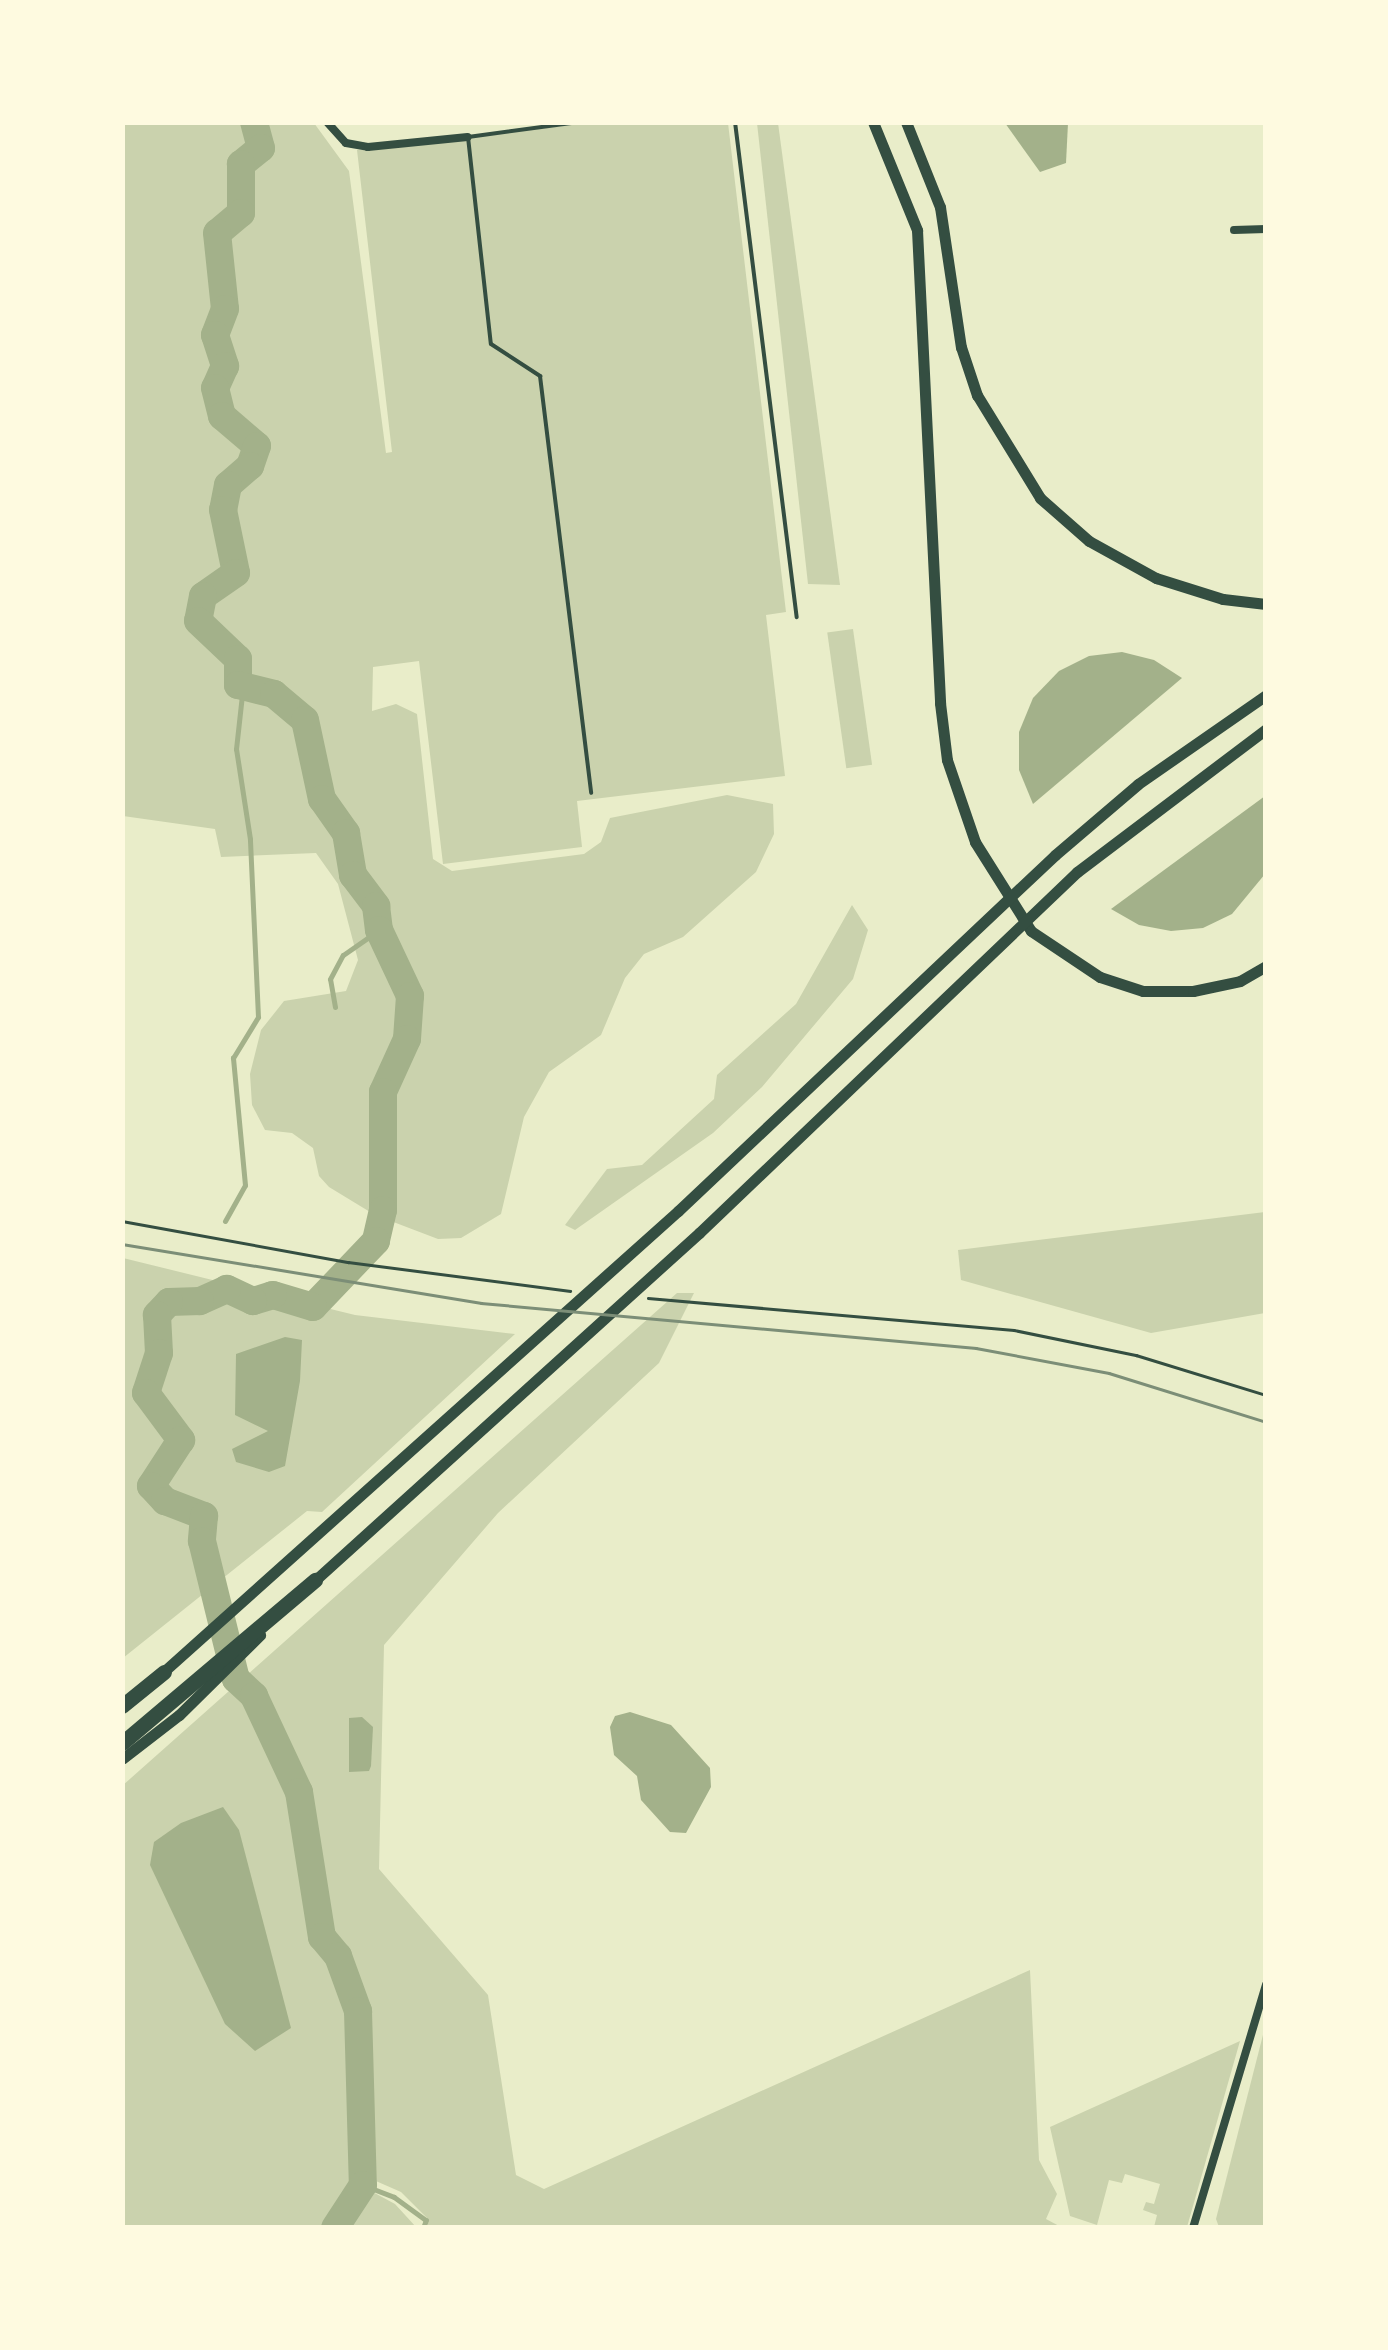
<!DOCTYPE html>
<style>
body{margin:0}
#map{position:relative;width:1388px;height:2350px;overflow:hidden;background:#e9edc9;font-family:"Roboto Condensed",sans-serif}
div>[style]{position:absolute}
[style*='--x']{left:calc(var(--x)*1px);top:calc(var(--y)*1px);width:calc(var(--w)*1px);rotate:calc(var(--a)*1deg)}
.green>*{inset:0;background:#cad2ad;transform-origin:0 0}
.water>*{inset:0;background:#a3b18a}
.stream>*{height:5px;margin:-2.5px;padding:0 2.5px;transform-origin:2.5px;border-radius:2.5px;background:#a3b18a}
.river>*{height:28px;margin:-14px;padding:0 14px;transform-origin:14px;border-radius:14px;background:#a3b18a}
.path>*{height:2.5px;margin:-1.25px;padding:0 1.25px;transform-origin:1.25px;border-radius:1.25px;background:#344e41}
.service>*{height:4px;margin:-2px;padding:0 2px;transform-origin:2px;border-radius:2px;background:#344e41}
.minor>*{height:8px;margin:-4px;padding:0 4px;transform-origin:4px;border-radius:4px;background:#344e41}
.secondary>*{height:11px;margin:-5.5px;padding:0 5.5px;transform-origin:5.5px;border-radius:5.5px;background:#344e41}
.motorway>*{height:15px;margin:-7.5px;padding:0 7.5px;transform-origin:7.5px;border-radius:7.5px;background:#344e41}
.tram>*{height:2.5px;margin:-1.25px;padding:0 1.25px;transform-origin:1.25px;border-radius:1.25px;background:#7c8e77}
span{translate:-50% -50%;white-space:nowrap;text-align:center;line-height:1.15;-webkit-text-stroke:10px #fefae0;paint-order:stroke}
.frame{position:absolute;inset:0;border:125px solid #fefae0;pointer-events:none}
</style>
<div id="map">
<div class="green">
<div style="clip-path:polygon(123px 123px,314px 123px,349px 171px,386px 453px,392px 452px,357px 150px,589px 123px,728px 123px,786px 612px,766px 615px,785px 776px,577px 801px,582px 847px,443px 864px,419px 661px,373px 667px,372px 711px,396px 704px,417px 714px,433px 859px,452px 871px,584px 854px,601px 842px,610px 818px,727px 795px,773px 804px,774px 834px,756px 872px,683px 937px,644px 954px,625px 978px,601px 1035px,549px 1072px,524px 1117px,501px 1214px,461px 1238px,438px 1239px,375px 1215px,329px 1187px,319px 1176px,313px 1148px,292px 1133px,265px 1130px,252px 1105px,250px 1074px,261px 1030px,284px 1001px,346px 991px,358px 960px,338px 884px,316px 853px,221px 857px,215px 829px,123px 816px)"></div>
<div style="clip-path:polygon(757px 123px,778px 123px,840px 585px,808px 584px)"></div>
<div style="left:853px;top:629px;width:137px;height:26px;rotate:82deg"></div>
<div style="clip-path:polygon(852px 905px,868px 930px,853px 979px,762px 1087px,713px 1133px,575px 1230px,565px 1225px,607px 1169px,642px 1165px,714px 1099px,717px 1075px,796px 1004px)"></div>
<div style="clip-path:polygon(1265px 1212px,1265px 1313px,1151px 1333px,961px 1280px,958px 1250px)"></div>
<div style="clip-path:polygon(123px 1258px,355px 1315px,515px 1334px,322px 1512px,307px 1511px,123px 1658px)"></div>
<div style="clip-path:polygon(677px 1293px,694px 1293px,659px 1363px,498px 1513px,384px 1645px,379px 1869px,488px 1995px,516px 2175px,544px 2189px,1030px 1970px,1039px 2160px,1057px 2194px,1046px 2219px,1061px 2227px,427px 2227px,429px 2220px,401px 2192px,369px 2178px,363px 2014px,341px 1952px,328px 1937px,306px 1831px,307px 1798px,269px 1714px,259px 1722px,297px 1800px,316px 1937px,332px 1956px,350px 2002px,359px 2111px,356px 2183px,395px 2204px,416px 2227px,123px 2227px,122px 1786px)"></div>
<div style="clip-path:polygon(1265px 2027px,1265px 2227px,1219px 2227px,1216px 2219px)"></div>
<div style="clip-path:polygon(1240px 2041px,1187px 2227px,1154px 2227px,1157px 2215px,1143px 2210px,1146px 2202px,1154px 2204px,1160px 2184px,1125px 2174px,1122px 2183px,1109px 2180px,1097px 2225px,1070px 2216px,1050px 2127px)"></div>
</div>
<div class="water">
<div style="clip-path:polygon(1005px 123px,1068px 123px,1066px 163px,1040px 172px)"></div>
<div style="clip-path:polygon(1122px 652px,1154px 660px,1182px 678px,1033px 804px,1019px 770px,1019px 732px,1033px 698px,1059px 671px,1089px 656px)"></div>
<div style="clip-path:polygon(1265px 796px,1265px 874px,1232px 914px,1203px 928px,1171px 931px,1139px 925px,1111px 909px)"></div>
<div style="clip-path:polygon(285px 1337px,302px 1340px,300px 1381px,285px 1466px,269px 1472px,236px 1462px,232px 1449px,268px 1431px,235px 1415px,236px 1354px)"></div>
<div style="clip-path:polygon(630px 1712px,671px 1725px,710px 1768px,711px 1787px,686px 1833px,670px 1832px,641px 1800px,637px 1776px,614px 1755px,610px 1727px,615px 1716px)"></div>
<div style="clip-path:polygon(362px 1717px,373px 1727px,371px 1766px,369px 1771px,349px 1772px,349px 1718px)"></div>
<div style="clip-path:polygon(223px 1807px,239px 1830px,291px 2028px,255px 2051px,225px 2024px,150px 1865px,154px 1842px,181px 1823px)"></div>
</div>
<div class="stream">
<div style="--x:335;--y:1007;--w:28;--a:-100"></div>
<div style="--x:330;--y:979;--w:27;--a:-62"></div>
<div style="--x:343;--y:955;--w:44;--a:-34.8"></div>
<div style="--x:225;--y:1221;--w:41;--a:-60.9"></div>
<div style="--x:245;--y:1185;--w:128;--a:-95.4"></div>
<div style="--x:233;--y:1058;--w:48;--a:-58.6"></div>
<div style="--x:258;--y:1017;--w:178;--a:-92.6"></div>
<div style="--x:250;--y:839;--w:91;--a:-98.8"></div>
<div style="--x:236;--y:749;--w:63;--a:-83.7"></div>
<div style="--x:363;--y:2185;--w:33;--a:21"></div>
<div style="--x:394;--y:2197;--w:39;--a:36"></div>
<div style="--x:426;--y:2220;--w:9;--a:111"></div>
</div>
<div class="river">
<div style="--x:254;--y:122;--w:27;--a:75"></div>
<div style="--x:261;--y:148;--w:26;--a:141"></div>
<div style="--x:241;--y:164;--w:49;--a:90"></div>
<div style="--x:241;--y:213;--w:31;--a:140"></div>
<div style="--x:217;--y:233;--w:76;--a:84"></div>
<div style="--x:225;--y:309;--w:28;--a:111"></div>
<div style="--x:215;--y:335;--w:33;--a:72"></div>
<div style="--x:225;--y:366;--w:24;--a:114"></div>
<div style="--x:215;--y:388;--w:29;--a:76"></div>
<div style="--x:222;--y:416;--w:46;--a:40.6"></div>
<div style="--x:257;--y:446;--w:21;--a:109"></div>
<div style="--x:250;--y:466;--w:29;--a:139"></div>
<div style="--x:228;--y:485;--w:25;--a:101"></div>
<div style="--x:223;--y:510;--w:64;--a:78.3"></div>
<div style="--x:236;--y:573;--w:40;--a:145.1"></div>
<div style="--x:203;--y:596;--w:25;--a:101"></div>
<div style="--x:198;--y:621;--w:55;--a:43.5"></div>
<div style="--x:238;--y:659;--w:26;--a:90"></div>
<div style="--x:238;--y:685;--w:37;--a:14"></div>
<div style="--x:274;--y:694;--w:40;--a:40"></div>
<div style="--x:305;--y:720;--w:81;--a:77.9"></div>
<div style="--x:322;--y:799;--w:42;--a:54.8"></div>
<div style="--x:346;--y:833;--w:43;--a:80.5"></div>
<div style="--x:353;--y:875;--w:39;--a:53"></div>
<div style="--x:376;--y:906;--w:24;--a:83"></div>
<div style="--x:379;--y:930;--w:73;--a:64.8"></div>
<div style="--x:410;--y:996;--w:43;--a:94"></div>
<div style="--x:407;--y:1039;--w:58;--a:114.4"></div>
<div style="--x:383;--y:1092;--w:118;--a:90"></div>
<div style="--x:383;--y:1210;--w:32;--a:103"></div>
<div style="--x:376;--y:1241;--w:91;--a:133.7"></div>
<div style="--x:313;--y:1307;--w:42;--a:-163.3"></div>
<div style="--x:273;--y:1295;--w:21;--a:163"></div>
<div style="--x:253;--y:1301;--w:29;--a:-155"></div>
<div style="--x:227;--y:1289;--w:30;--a:156"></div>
<div style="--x:200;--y:1301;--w:31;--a:178"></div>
<div style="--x:169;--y:1302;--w:18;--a:133"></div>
<div style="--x:157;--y:1315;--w:38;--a:87"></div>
<div style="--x:159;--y:1353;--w:42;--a:108"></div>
<div style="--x:146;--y:1393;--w:59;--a:53.3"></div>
<div style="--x:181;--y:1440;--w:55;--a:123.1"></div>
<div style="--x:151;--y:1486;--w:21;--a:47"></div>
<div style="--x:165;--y:1501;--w:42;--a:21"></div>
<div style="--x:204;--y:1516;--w:25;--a:95"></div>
<div style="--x:202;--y:1541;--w:142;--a:76.2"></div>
<div style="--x:236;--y:1679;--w:25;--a:43"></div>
<div style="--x:254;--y:1696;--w:106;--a:64.9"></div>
<div style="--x:299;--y:1792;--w:147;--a:81"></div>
<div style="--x:322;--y:1937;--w:25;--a:50"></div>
<div style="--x:338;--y:1956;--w:59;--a:70"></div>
<div style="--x:358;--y:2011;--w:174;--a:88.4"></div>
<div style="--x:363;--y:2185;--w:51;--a:123.1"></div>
</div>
<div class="path">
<div style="--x:122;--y:1221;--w:230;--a:10.3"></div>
<div style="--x:348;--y:1262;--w:224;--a:7.4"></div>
<div style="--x:648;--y:1298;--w:367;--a:5"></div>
<div style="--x:1014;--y:1330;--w:125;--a:11.6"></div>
<div style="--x:1136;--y:1355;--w:136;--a:17.1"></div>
</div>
<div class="service">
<div style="--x:579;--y:122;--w:112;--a:172.3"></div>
<div style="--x:468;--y:137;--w:208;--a:83.7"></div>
<div style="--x:491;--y:344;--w:59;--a:33.1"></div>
<div style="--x:540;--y:376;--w:420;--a:83"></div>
<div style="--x:735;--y:122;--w:499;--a:82.9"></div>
</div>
<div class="minor">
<div style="--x:327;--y:122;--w:28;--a:48"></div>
<div style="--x:346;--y:143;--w:22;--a:10"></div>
<div style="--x:368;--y:147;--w:100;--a:-5.7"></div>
<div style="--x:1234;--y:230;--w:32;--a:-2"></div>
<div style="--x:1193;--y:2228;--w:254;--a:-73.3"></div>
</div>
<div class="secondary">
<div style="--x:873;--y:122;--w:117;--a:67.8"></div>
<div style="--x:917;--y:230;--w:474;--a:87.2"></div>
<div style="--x:940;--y:703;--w:57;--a:83"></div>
<div style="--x:947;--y:760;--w:87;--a:71.1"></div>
<div style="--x:975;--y:842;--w:105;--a:57.8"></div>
<div style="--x:1031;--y:931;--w:83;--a:33.7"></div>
<div style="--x:1100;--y:977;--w:45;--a:18"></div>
<div style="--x:1143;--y:991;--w:50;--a:0"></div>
<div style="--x:1193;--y:991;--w:48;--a:-12"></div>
<div style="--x:1240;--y:981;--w:30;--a:-30"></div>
<div style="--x:906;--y:122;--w:92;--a:68.2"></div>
<div style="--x:940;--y:207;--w:142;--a:81.5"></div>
<div style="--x:961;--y:347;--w:51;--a:71.6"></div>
<div style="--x:977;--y:395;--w:121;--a:58.5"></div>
<div style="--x:1040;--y:498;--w:65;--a:41.3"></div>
<div style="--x:1089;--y:541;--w:77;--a:28.9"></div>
<div style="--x:1156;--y:578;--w:70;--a:17.4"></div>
<div style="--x:1223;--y:599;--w:43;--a:6.6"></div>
<div style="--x:312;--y:1583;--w:522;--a:-42.13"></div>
<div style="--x:699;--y:1233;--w:523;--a:-43.68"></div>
<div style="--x:1077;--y:872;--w:237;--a:-37.1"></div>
<div style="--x:161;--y:1674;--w:694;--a:-41.85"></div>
<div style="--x:678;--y:1211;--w:519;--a:-43.36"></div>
<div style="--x:1055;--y:855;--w:109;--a:-40.5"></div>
<div style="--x:1138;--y:784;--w:156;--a:-34.8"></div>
<div style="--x:122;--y:1759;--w:72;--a:-37.7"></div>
<div style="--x:179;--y:1715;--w:114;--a:-44.6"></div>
</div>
<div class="motorway">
<div style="--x:122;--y:1706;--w:54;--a:-39"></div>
<div style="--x:122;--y:1743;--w:253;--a:-40.2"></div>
</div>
<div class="tram">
<div style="--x:122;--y:1244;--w:364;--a:9.3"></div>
<div style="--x:481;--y:1303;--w:497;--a:5.2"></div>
<div style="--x:976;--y:1348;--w:135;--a:10.6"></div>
<div style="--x:1109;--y:1373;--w:164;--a:17.3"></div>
</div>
<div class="frame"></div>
</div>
